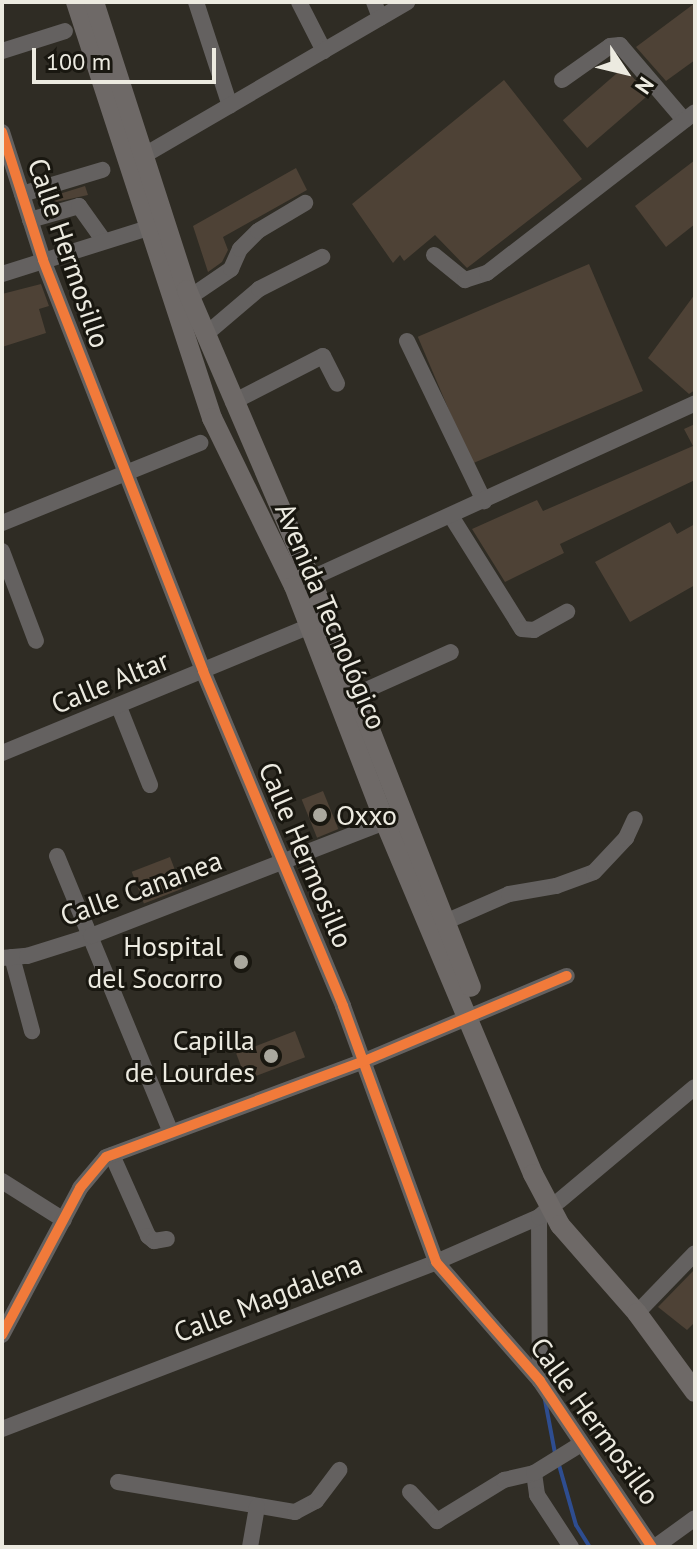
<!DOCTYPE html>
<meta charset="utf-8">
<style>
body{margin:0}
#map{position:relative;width:697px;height:1549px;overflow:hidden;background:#2f2c24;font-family:"PT Sans",sans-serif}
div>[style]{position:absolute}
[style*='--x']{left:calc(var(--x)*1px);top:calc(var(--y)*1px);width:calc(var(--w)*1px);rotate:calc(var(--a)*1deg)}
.stream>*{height:4px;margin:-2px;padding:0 2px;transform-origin:2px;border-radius:2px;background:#2e4d90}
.building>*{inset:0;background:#4e4236;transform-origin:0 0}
.minor>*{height:16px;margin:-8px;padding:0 8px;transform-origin:8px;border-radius:8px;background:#646160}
.major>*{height:20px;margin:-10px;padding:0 10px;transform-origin:10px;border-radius:10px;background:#6e6967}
.cycleway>*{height:10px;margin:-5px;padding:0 5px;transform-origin:5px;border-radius:5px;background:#f17a3a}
.dots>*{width:22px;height:22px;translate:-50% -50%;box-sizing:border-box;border:4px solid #191710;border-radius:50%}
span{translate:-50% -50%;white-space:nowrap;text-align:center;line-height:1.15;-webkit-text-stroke:6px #191710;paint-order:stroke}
.street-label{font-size:28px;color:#eceae0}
.poi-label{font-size:28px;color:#eceae0}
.left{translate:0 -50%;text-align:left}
.right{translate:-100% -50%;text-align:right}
.frame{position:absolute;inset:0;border:4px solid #eceae0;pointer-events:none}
.north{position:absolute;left:585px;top:32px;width:80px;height:80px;-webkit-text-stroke:6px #191710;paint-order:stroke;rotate:125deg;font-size:22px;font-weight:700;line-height:32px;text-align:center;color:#eceae0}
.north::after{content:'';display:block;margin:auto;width:28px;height:36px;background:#eceae0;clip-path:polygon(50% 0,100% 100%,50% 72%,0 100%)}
.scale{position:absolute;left:32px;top:48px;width:184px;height:36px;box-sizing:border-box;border:4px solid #eceae0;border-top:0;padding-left:10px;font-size:24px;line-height:28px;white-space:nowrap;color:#eceae0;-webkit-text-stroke:6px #191710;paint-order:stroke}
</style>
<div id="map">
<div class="stream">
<div style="--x:544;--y:1395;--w:59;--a:79.3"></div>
<div style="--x:559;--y:1465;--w:62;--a:74.2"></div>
<div style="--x:576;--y:1525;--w:26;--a:58"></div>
</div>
<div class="building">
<div style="clip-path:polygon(695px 3px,695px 60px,666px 81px,636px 47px)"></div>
<div style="left:624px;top:67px;width:37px;height:81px;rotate:49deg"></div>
<div style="clip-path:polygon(504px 80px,582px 179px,467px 268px,435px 235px,404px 261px,400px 255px,393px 263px,352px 204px)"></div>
<div style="clip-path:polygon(695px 160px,695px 224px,666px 247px,635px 206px)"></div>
<div style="clip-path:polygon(296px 168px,307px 190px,223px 237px,228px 250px,222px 262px,208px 272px,193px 226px)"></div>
<div style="clip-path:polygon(85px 186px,88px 195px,42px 205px,40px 200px)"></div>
<div style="left:589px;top:264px;width:138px;height:186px;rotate:67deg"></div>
<div style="clip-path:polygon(41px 284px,49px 306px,39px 309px,46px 333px,2px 347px,2px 294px)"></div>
<div style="clip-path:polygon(695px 294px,695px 390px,689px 394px,648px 358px)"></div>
<div style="clip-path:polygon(695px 424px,695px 480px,560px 544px,564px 553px,505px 582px,472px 529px,537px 500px,543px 511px,693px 446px,684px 429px)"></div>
<div style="clip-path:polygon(670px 522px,677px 534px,695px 524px,695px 585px,630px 622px,595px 562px)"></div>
<div style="left:323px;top:791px;width:41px;height:23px;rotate:68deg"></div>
<div style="left:170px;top:857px;width:34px;height:41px;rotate:69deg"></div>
<div style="left:295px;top:1031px;width:28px;height:63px;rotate:69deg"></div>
<div style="clip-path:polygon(695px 1269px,695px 1322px,687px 1330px,658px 1307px)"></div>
</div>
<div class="minor">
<div style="--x:196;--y:2;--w:109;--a:71.9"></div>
<div style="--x:299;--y:2;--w:55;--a:63"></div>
<div style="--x:374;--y:2;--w:17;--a:69"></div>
<div style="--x:2;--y:51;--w:66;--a:-17.6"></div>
<div style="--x:562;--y:80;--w:59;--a:-35.3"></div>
<div style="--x:610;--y:46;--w:10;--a:-6"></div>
<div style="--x:620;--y:45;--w:99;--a:49.5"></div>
<div style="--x:2;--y:132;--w:134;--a:72.2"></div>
<div style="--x:43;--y:260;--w:441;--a:68.7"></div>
<div style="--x:203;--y:671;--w:363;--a:67.3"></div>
<div style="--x:343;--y:1006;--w:272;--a:70"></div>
<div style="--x:436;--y:1262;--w:158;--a:48.8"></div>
<div style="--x:540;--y:1381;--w:200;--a:56"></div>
<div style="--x:136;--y:160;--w:314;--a:-30.2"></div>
<div style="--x:22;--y:194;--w:84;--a:-16.7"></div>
<div style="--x:30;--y:220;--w:51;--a:-15.9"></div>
<div style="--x:79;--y:206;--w:43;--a:54.5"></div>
<div style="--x:434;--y:255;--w:40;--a:39"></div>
<div style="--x:465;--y:280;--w:23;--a:-18"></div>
<div style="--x:487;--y:273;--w:263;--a:-37.7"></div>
<div style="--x:2;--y:274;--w:167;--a:-17.5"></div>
<div style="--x:190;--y:297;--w:50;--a:-34.3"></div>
<div style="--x:231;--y:269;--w:22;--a:-66"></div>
<div style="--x:240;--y:249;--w:25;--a:-45"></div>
<div style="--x:258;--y:231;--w:55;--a:-30.8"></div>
<div style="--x:205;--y:335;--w:71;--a:-40.4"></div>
<div style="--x:259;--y:289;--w:71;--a:-26.9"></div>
<div style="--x:407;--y:341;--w:178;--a:64.3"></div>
<div style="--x:233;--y:402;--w:101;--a:-27.1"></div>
<div style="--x:323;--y:356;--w:31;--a:63"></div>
<div style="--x:451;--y:516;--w:133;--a:57.9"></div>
<div style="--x:522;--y:629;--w:12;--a:5"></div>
<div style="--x:534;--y:630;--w:38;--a:-29"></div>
<div style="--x:2;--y:523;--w:214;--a:-22"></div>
<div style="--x:2;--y:551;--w:96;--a:69.3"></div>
<div style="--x:303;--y:582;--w:431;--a:-24.5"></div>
<div style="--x:355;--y:695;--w:105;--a:-24.1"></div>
<div style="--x:119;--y:707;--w:84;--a:68.3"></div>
<div style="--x:2;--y:753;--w:344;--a:-22.4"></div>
<div style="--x:57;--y:856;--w:299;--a:67.6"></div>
<div style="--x:445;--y:922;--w:70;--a:-23.6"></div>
<div style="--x:509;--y:894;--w:48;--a:-9.7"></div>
<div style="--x:556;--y:886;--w:40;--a:-20.2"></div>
<div style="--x:594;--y:872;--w:47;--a:-46.7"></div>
<div style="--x:626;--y:838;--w:21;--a:-65"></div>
<div style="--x:12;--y:957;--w:77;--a:74.9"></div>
<div style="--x:2;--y:958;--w:25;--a:-5"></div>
<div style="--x:27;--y:956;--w:67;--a:-17.4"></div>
<div style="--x:91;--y:936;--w:315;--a:-21.2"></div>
<div style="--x:112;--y:1155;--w:89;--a:66"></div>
<div style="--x:148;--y:1236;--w:8;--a:40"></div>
<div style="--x:154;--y:1241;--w:13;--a:-9"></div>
<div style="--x:2;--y:1181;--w:73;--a:32.2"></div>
<div style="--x:559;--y:1201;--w:177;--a:-40"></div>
<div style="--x:539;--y:1217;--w:164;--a:89.7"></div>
<div style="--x:637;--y:1313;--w:83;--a:-46"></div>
<div style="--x:2;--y:1335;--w:166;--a:-62"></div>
<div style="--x:80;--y:1188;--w:40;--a:-50"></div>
<div style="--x:106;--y:1157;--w:273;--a:-20.4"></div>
<div style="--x:362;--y:1062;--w:222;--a:-22.8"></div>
<div style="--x:2;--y:1429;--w:465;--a:-21"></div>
<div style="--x:436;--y:1262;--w:112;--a:-23.6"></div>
<div style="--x:539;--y:1217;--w:13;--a:-42"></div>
<div style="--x:534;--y:1473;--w:22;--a:82"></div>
<div style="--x:537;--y:1495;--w:62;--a:56.8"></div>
<div style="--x:118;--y:1482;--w:180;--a:9.6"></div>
<div style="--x:295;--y:1512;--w:24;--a:-28"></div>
<div style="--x:316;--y:1501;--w:39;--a:-53"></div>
<div style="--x:410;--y:1492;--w:40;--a:47"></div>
<div style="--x:437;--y:1521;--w:79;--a:-31.5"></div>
<div style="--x:504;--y:1480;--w:31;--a:-13"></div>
<div style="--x:534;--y:1473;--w:55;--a:-31.7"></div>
<div style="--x:250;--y:1547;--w:41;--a:-80.1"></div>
<div style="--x:655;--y:1547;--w:49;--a:-35.9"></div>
</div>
<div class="major">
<div style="--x:76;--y:2;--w:438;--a:71.9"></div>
<div style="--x:212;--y:418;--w:187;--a:64"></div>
<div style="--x:294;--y:586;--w:253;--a:68.9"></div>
<div style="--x:385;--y:822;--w:382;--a:67.2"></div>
<div style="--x:533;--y:1174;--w:58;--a:62.1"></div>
<div style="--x:560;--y:1225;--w:117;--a:48.8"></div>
<div style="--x:637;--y:1313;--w:98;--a:53.7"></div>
<div style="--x:94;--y:2;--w:303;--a:72.1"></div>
<div style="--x:187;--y:290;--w:314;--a:66.8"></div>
<div style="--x:311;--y:579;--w:438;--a:68.6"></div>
</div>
<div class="cycleway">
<div style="--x:2;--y:132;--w:134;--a:72.2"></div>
<div style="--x:43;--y:260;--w:441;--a:68.7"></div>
<div style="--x:203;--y:671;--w:363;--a:67.3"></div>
<div style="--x:343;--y:1006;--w:272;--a:70"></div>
<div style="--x:436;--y:1262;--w:158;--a:48.8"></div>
<div style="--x:540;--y:1381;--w:200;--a:56"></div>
<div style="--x:2;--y:1335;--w:166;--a:-62"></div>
<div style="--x:80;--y:1188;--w:40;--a:-50"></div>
<div style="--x:106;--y:1157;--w:273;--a:-20.4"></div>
<div style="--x:362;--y:1062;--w:222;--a:-22.8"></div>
</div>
<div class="dots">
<div style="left:320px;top:815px;background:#aaa89e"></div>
<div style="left:241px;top:962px;background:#aaa89e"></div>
<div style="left:271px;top:1056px;background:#aaa89e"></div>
</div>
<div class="street-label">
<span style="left:69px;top:253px;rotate:71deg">Calle Hermosillo</span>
<span style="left:331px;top:616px;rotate:67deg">Avenida Tecnológico</span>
<span style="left:110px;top:682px;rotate:-22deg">Calle Altar</span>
<span style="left:306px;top:855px;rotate:67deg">Calle Hermosillo</span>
<span style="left:141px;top:888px;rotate:-20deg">Calle Cananea</span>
<span style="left:268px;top:1298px;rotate:-21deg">Calle Magdalena</span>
<span style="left:595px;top:1421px;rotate:54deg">Calle Hermosillo</span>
</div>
<div class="poi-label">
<span class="left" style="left:336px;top:815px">Oxxo</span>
<span class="right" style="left:223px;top:962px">Hospital<br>del Socorro</span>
<span class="right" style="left:255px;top:1056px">Capilla<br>de Lourdes</span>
</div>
<div class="frame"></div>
<div class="north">N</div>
<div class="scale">100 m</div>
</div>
